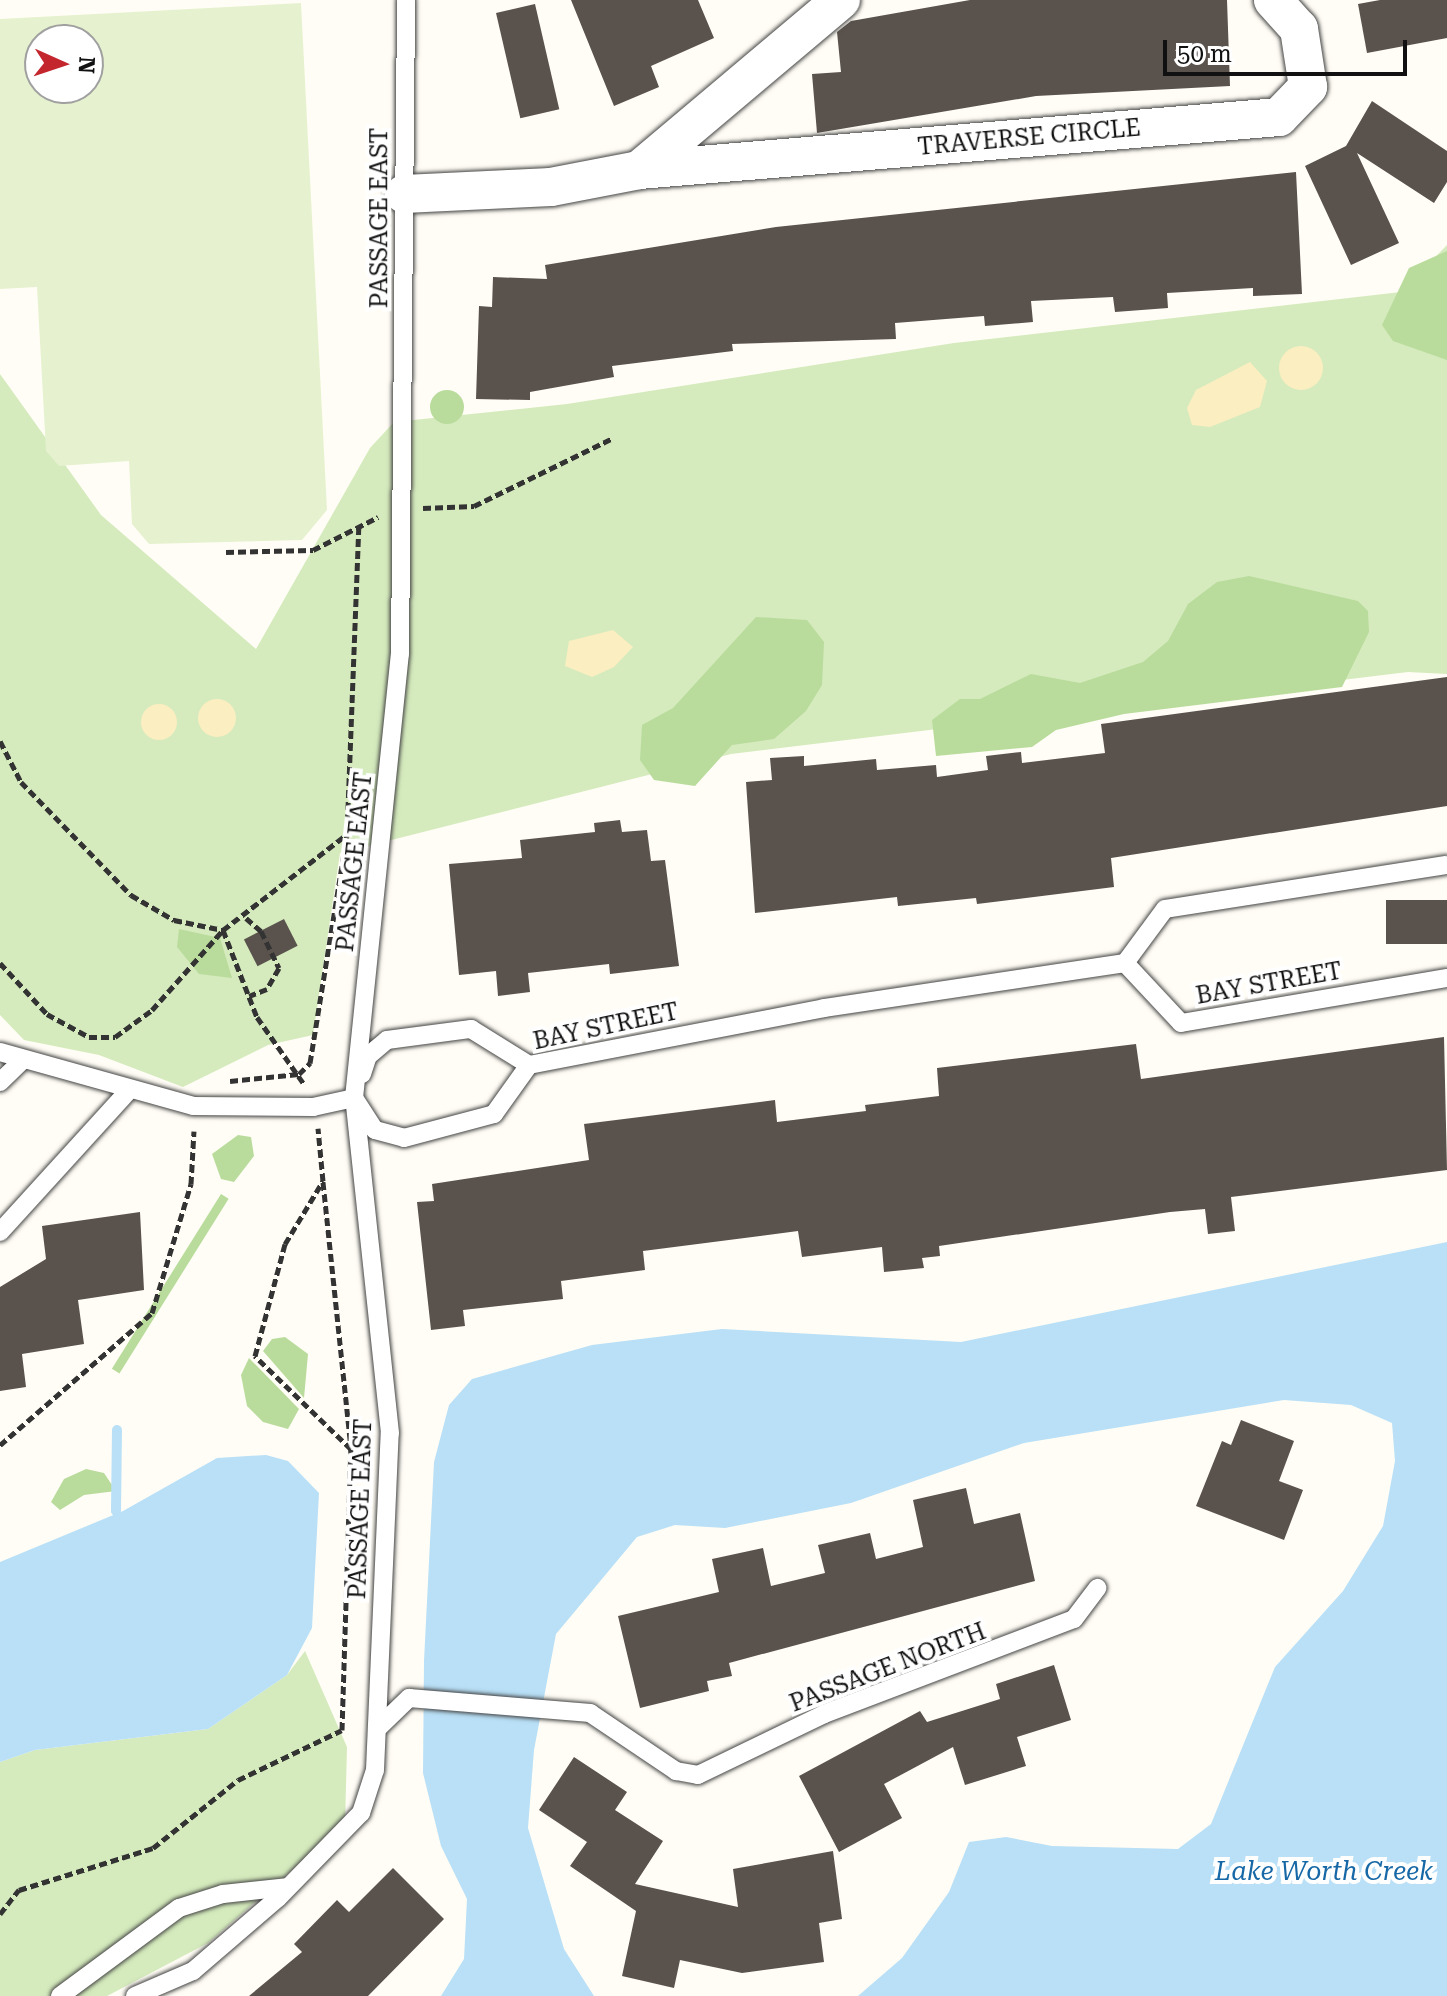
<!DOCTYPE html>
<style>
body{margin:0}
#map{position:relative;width:1447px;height:1996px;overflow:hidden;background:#fffdf5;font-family:"Roboto Serif",serif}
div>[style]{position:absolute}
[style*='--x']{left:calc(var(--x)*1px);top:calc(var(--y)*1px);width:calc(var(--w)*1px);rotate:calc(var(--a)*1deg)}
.green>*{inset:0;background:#d5ebbd}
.forest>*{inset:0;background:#b9dc9c;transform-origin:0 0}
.round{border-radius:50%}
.sand>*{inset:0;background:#fbeec1}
.pitch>*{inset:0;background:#e6f2cf}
.water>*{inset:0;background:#b9e0f7}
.stream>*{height:10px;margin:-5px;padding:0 5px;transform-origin:5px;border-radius:5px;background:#b9e0f7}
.building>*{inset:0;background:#5a524d;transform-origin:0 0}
.path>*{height:5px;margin-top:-2.5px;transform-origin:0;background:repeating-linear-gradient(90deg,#333 0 8px,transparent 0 12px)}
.roads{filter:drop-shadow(0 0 2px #444) drop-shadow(0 0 2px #444)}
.service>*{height:18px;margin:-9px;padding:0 9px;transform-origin:9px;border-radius:9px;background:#fff}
.minor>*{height:38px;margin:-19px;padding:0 19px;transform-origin:19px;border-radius:19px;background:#fff}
span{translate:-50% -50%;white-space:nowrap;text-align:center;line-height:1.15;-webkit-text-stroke:8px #fff;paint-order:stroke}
.street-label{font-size:24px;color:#111}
.water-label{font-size:26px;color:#1768a6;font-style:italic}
.north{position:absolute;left:24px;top:24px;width:80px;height:80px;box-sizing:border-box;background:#fff;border:2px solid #a0a0a0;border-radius:50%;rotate:93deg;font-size:22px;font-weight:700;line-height:32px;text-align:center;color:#111}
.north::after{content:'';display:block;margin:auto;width:28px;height:36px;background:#c4262e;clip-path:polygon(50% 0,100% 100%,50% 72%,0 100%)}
.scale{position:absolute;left:1163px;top:40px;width:244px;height:36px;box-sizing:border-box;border:4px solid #111;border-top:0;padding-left:10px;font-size:24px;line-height:28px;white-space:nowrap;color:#111;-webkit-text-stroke:6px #fff;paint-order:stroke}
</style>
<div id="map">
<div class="green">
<div style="clip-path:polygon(1447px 245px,1447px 674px,1408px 672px,731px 754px,340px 853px,313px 1035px,268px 1045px,183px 1087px,99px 1055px,24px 1040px,0 1015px,0 374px,101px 515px,256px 649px,370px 448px,394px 422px,567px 404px,954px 343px,1401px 292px)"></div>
<div style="clip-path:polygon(305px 1651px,347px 1747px,345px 1824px,208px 1943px,107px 1996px,0 1996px,0 1762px,35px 1750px,208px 1729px,287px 1675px)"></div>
</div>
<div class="forest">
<div style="clip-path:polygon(1447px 251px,1447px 360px,1393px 341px,1382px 325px,1409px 268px)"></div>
<div class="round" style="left:430px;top:390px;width:34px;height:34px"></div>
<div style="clip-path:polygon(1249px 576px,1358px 601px,1368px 611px,1369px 632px,1342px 687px,1124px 714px,1056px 730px,1032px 747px,936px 756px,932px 720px,960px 699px,980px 699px,1031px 674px,1080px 683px,1143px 662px,1168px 641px,1188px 604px,1217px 582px)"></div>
<div style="clip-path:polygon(756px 617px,807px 620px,824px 642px,822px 685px,806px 711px,774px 739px,732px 745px,695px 786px,654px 780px,640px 760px,642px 725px,673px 708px)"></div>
<div style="clip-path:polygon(179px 929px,220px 938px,232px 978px,199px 974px,177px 947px)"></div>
<div style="clip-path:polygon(238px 1135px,251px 1137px,254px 1156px,234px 1182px,221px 1179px,212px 1154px)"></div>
<div style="left:221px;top:1194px;width:9px;height:206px;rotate:32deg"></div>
<div style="clip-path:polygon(285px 1337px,308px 1354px,304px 1398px,263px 1351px,272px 1339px)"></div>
<div style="clip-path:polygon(249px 1358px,299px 1409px,288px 1429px,263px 1422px,247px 1406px,241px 1375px)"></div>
<div style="clip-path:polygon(86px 1469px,104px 1473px,116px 1491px,84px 1495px,60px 1510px,51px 1502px,64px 1479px)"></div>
</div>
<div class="sand">
<div class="round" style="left:1279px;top:346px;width:44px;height:44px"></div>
<div style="clip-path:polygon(1250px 362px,1267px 381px,1260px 407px,1210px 427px,1192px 425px,1187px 408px,1196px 390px)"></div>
<div style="clip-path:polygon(613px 630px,633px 647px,614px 667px,592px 677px,565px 666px,569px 641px)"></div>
<div class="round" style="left:198px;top:699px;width:38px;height:38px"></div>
<div class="round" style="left:141px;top:704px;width:36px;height:36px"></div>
</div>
<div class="pitch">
<div style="clip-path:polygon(evenodd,301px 3px,327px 510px,302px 540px,149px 544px,132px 524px,129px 461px,59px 466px,46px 451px,37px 287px,0 289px,0 19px,301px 3px,88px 40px,88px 88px,40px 88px,40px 40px,88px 40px)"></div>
</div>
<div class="water">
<div style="clip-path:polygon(1447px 1242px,1447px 1996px,858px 1996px,902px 1958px,949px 1892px,969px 1842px,1006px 1837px,1052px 1846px,1178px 1849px,1211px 1824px,1275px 1667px,1343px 1591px,1383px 1526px,1395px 1461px,1392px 1423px,1351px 1405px,1284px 1400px,1024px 1443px,851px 1503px,725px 1528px,675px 1525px,637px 1537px,556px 1634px,534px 1750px,528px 1828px,564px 1949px,594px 1996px,441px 1996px,464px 1959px,467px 1899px,441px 1846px,423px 1773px,424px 1661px,434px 1462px,449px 1405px,472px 1379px,592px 1345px,722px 1329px,961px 1342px)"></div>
<div style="clip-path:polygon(266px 1455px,288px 1461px,319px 1493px,312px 1628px,287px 1675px,208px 1729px,35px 1750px,0 1762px,0 1562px,123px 1511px,217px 1458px)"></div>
</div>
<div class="stream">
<div style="--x:116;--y:1511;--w:81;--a:-89.3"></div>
</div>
<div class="building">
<div style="clip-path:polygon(571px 0,698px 0,714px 38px,651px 66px,659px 87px,614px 106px)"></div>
<div style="clip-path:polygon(970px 0,1227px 0,1230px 86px,1036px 96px,817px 133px,812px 74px,841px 72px,837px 32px,851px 21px)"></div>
<div style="clip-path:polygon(1380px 0,1447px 0,1447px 38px,1367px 53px,1358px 4px)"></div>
<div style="left:535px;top:4px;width:108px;height:40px;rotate:77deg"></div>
<div style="clip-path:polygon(1372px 101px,1447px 151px,1447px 182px,1434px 203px,1357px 153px,1399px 243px,1351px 265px,1305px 166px,1346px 146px)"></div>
<div style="clip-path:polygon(1296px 172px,1302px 294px,1253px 296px,1253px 288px,1167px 293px,1168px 308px,1115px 312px,1113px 297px,1031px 301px,1033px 322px,985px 326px,984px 316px,895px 323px,896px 339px,732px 344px,733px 351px,612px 366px,614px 377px,530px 392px,530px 400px,476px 399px,479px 306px,492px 307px,493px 277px,547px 279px,545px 265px,776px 227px)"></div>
<div style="clip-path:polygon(1447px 677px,1447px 806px,1111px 858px,1114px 887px,977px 904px,976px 898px,898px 906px,897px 897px,755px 913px,746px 782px,772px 780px,770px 758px,804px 756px,804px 766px,876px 759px,877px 770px,936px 765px,937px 777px,988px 770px,986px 756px,1021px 752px,1022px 763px,1105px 753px,1101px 724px)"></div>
<div style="clip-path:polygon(620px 820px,622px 832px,647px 830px,651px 861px,665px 860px,679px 966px,610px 974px,609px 964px,528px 973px,530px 992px,498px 996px,496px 971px,459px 975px,449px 864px,522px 858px,520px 840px,595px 832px,594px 823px)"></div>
<div style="left:1447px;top:900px;width:44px;height:61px;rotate:90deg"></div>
<div style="left:284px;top:919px;width:30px;height:45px;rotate:63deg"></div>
<div style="clip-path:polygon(1444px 1037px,1447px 1170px,1231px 1197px,1235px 1231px,1208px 1234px,1205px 1209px,1170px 1212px,939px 1246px,940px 1256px,922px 1258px,924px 1268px,884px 1272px,882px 1247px,802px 1257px,798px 1231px,643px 1251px,645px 1270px,561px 1281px,563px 1299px,463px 1310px,465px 1326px,431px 1330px,417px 1202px,434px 1201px,432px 1184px,589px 1160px,584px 1124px,775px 1100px,777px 1122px,866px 1111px,865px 1105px,939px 1096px,937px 1068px,1136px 1044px,1141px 1079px)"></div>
<div style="clip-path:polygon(140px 1212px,144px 1290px,78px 1300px,84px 1344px,22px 1354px,26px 1387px,0 1391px,0 1287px,46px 1259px,42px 1226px)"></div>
<div style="clip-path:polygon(1241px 1420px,1294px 1441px,1279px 1481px,1303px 1490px,1284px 1540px,1196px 1506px,1222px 1441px,1231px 1445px)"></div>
<div style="clip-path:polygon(966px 1488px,974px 1524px,1020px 1513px,1035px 1581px,729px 1663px,732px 1676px,707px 1681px,709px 1691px,640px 1708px,618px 1616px,719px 1592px,712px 1559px,763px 1548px,771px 1586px,825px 1573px,818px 1545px,870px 1533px,876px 1559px,923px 1547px,913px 1500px)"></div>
<div style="clip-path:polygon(1054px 1665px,1071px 1720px,1017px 1737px,1026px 1766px,965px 1785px,953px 1747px,884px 1784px,902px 1818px,839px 1852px,799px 1776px,920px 1711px,927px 1722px,1000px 1699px,996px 1684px)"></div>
<div style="clip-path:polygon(574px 1757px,627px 1792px,615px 1810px,663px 1841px,635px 1884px,738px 1907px,733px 1869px,833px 1851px,842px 1919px,819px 1923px,824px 1962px,742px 1973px,680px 1960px,674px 1988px,622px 1976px,636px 1911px,570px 1866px,587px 1842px,539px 1810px)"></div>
<div style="clip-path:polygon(393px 1868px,444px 1919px,368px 1996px,249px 1996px,302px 1952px,294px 1944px,337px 1900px,349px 1912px)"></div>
</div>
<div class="path">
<div style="--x:423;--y:508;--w:51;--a:-2.2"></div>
<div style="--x:474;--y:506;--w:153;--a:-26.1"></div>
<div style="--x:226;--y:552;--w:87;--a:-1.3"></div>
<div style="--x:313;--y:550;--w:73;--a:-26.9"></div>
<div style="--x:0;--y:741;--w:46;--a:62.9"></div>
<div style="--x:21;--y:782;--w:158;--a:45.8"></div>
<div style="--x:131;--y:895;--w:50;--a:30.2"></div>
<div style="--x:174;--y:920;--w:50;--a:11.5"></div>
<div style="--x:223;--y:930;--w:93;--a:68.7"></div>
<div style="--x:257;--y:1017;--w:82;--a:55"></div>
<div style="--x:246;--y:918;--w:20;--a:41"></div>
<div style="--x:261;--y:931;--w:41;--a:64.1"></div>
<div style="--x:279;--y:968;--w:24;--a:120"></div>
<div style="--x:267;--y:989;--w:19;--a:159"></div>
<div style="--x:0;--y:963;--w:69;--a:47.3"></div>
<div style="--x:47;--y:1014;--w:48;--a:28.7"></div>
<div style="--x:89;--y:1037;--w:26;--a:0"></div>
<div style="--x:115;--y:1037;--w:46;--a:-36.1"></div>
<div style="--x:152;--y:1010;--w:107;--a:-48.4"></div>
<div style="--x:223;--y:930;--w:157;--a:-37.7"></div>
<div style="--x:347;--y:834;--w:311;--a:-87.8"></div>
<div style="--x:230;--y:1081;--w:69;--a:-5.8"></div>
<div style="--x:299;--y:1074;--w:16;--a:-45"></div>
<div style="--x:310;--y:1063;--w:231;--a:-80.8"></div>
<div style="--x:323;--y:1182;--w:268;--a:84"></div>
<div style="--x:0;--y:1445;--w:201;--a:-41"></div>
<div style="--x:152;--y:1313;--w:135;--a:-73.2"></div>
<div style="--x:191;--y:1184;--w:53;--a:-86.8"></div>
<div style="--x:0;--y:1914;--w:31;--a:-52"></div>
<div style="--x:19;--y:1890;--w:140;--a:-17.4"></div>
<div style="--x:153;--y:1848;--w:109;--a:-38.7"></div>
<div style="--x:238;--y:1780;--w:115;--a:-25.7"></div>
<div style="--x:342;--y:1730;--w:281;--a:-88.2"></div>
<div style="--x:351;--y:1449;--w:134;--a:-135.9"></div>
<div style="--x:255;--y:1356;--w:116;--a:-75"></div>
<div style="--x:285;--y:1244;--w:74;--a:-58.9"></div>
<div style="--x:323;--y:1181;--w:53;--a:-95.4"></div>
</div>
<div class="roads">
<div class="service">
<div style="--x:1125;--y:963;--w:82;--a:47"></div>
<div style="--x:1181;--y:1023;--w:270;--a:-9.6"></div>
<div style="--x:0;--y:1052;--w:200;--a:15.6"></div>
<div style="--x:193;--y:1106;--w:120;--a:0.5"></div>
<div style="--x:313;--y:1107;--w:42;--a:-12.4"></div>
<div style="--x:354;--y:1098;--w:38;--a:57"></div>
<div style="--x:375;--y:1130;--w:30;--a:15"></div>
<div style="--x:404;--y:1138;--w:93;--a:-14.9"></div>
<div style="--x:494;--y:1114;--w:60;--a:-54.5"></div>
<div style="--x:529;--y:1065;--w:300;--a:-10.9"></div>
<div style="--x:824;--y:1008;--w:304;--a:-8.5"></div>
<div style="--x:1125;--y:963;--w:67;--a:-53.5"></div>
<div style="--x:1165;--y:909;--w:285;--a:-8.9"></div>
<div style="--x:362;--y:1074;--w:19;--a:-72"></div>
<div style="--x:368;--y:1056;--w:25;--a:-40"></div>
<div style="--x:387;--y:1040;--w:85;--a:-7.5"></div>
<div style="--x:471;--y:1029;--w:68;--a:31.8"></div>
<div style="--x:0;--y:1082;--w:29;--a:-44"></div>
<div style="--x:0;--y:1232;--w:192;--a:-47.7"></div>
<div style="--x:379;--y:1727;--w:42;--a:-44"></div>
<div style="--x:409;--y:1698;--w:182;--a:4.7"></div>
<div style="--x:590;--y:1713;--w:104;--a:34"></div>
<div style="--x:676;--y:1771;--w:22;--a:10"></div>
<div style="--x:698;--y:1775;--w:140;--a:-25.8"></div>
<div style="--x:824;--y:1714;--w:267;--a:-20.8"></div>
<div style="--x:1074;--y:1619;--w:39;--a:-53"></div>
<div style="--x:60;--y:1996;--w:148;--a:-36.5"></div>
<div style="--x:179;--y:1908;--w:46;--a:-17.7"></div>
<div style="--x:223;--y:1894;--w:64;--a:-6.2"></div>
<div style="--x:135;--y:1996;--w:63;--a:-23.3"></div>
<div style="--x:193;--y:1971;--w:112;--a:-40.7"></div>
<div style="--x:278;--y:1898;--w:119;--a:-45.7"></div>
<div style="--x:361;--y:1813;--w:45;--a:-72"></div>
<div style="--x:375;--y:1770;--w:337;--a:-87.5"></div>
<div style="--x:390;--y:1433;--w:337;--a:-96.1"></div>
<div style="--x:354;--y:1098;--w:446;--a:-84.1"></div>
<div style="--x:400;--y:654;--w:654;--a:-89.47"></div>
</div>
<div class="minor">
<div style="--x:639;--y:170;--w:642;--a:-4.73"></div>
<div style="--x:1279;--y:117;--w:42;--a:-46"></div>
<div style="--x:1308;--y:87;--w:59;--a:-98.8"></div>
<div style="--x:1299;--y:29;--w:39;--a:-132"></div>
<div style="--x:404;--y:194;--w:147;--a:-2.7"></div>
<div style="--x:551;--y:187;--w:90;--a:-10.9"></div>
<div style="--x:639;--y:170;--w:264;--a:-40.1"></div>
</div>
</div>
<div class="street-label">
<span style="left:1029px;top:138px;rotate:-5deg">TRAVERSE CIRCLE</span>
<span style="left:380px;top:218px;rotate:-90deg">PASSAGE EAST</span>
<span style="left:355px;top:862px;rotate:-84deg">PASSAGE EAST</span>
<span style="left:1269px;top:984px;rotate:-10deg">BAY STREET</span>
<span style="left:606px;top:1027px;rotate:-12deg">BAY STREET</span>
<span style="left:361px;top:1509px;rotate:-88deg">PASSAGE EAST</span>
<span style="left:888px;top:1668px;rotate:-21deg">PASSAGE NORTH</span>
</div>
<div class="water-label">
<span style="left:1324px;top:1872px">Lake Worth Creek</span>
</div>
<div class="north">N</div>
<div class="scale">50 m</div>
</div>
